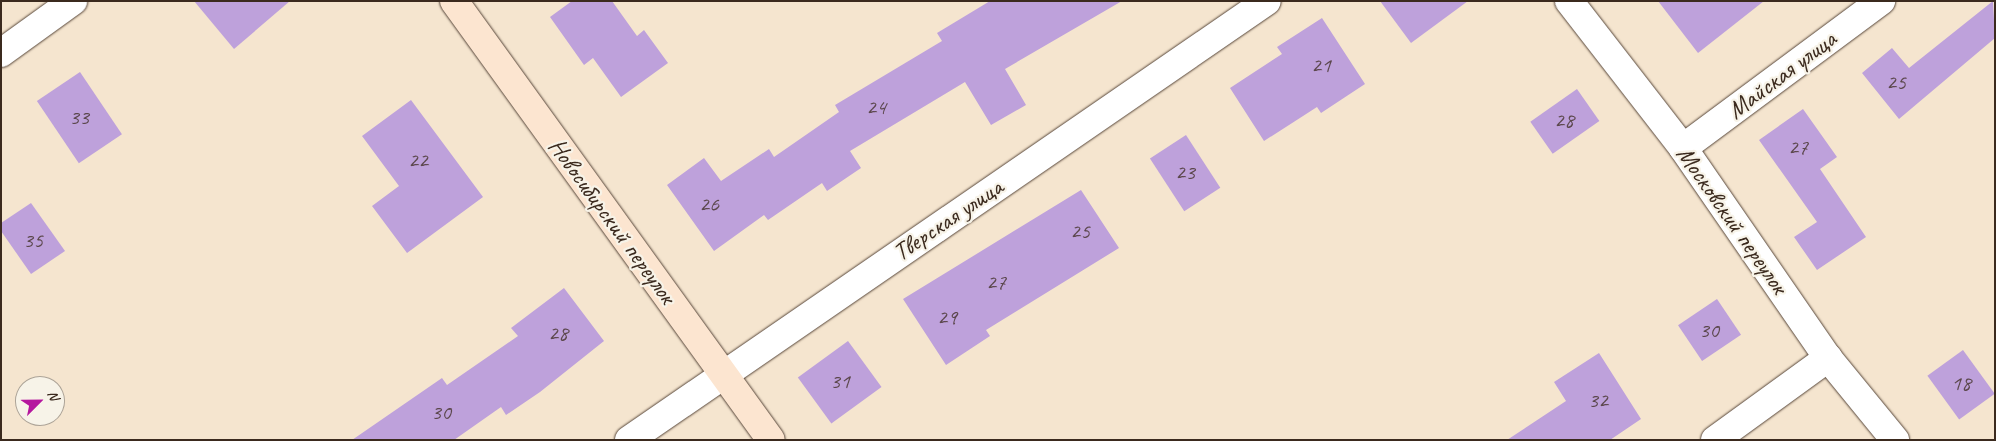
<!DOCTYPE html>
<meta charset="utf-8">
<style>
body{margin:0}
#map{position:relative;width:1996px;height:441px;overflow:hidden;background:#f5e5cf;font-family:Caveat,sans-serif}
div>[style]{position:absolute}
[style*='--x']{left:calc(var(--x)*1px);top:calc(var(--y)*1px);width:calc(var(--w)*1px);rotate:calc(var(--a)*1deg)}
.building>*{inset:0;background:#bea1db;transform-origin:0 0}
.roads{filter:drop-shadow(0 0 1px #574639) drop-shadow(0 0 1px #574639)}
.street>*{height:28px;margin:-14px;padding:0 14px;transform-origin:14px;border-radius:14px;background:#fff}
.secondary>*{height:28px;margin:-14px;padding:0 14px;transform-origin:14px;border-radius:14px;background:#fce5d0}
span{translate:-50% -50%;white-space:nowrap;text-align:center;line-height:1.15;-webkit-text-stroke:4.5px #f7f3e8;paint-order:stroke}
.number-label{font-size:22px;color:#5c484d}
.number-label span{-webkit-text-stroke-width:0}
.street-label{font-size:25px;color:#3b2a1e}
.frame{position:absolute;inset:0;border:2px solid #3b2a1e;pointer-events:none}
.north{position:absolute;left:15px;top:376px;width:50px;height:50px;box-sizing:border-box;background:#f7f3e8;border:1px solid #aca397;border-radius:50%;rotate:67deg;font-size:14px;font-weight:700;line-height:20px;text-align:center;color:#3b2a1e}
.north::after{content:'';display:block;margin:auto;width:18px;height:22px;background:#b5179e;clip-path:polygon(50% 0,100% 100%,50% 72%,0 100%)}
</style>
<div id="map">
<div class="building">
<div style="clip-path:polygon(194px 1px,290px 1px,234px 49px)"></div>
<div style="clip-path:polygon(572px 1px,612px 1px,637px 36px,644px 30px,668px 63px,621px 97px,593px 58px,584px 65px,550px 17px)"></div>
<div style="clip-path:polygon(990px 1px,1122px 1px,1005px 69px,1026px 105px,991px 125px,965px 82px,850px 151px,861px 168px,827px 191px,822px 183px,768px 220px,764px 215px,714px 251px,667px 185px,704px 158px,721px 181px,769px 149px,774px 157px,839px 112px,835px 105px,942px 41px,937px 33px)"></div>
<div style="clip-path:polygon(1380px 1px,1468px 1px,1411px 43px)"></div>
<div style="clip-path:polygon(1658px 1px,1764px 1px,1698px 53px)"></div>
<div style="clip-path:polygon(1993px 1px,1995px 38px,1899px 119px,1862px 73px,1892px 48px,1909px 68px)"></div>
<div style="clip-path:polygon(1322px 18px,1365px 84px,1321px 113px,1317px 107px,1264px 141px,1230px 88px,1282px 54px,1277px 47px)"></div>
<div style="left:80px;top:72px;width:75px;height:52px;rotate:56deg"></div>
<div style="left:1577px;top:89px;width:39px;height:57px;rotate:55deg"></div>
<div style="clip-path:polygon(411px 100px,483px 197px,407px 253px,372px 206px,399px 186px,362px 136px)"></div>
<div style="clip-path:polygon(1803px 109px,1837px 157px,1820px 169px,1866px 237px,1817px 270px,1794px 237px,1817px 222px,1759px 140px)"></div>
<div style="left:1186px;top:135px;width:63px;height:43px;rotate:57deg"></div>
<div style="clip-path:polygon(1081px 190px,1119px 248px,986px 330px,990px 336px,946px 365px,903px 299px)"></div>
<div style="clip-path:polygon(31px 203px,65px 251px,31px 274px,1px 231px,1px 223px)"></div>
<div style="clip-path:polygon(564px 288px,604px 341px,540px 392px,506px 415px,501px 407px,454px 440px,352px 440px,442px 378px,447px 385px,518px 336px,511px 328px)"></div>
<div style="left:1717px;top:299px;width:43px;height:47px;rotate:56deg"></div>
<div style="left:848px;top:341px;width:57px;height:62px;rotate:54deg"></div>
<div style="left:1963px;top:350px;width:54px;height:44px;rotate:54deg"></div>
<div style="clip-path:polygon(1599px 353px,1641px 419px,1610px 440px,1507px 440px,1566px 401px,1554px 382px)"></div>
</div>
<div class="roads">
<div class="street">
<div style="--x:1569;--y:1;--w:186;--a:52.2"></div>
<div style="--x:1683;--y:148;--w:255;--a:55.4"></div>
<div style="--x:1828;--y:358;--w:106;--a:50.7"></div>
<div style="--x:1;--y:53;--w:89;--a:-35.8"></div>
<div style="--x:1683;--y:148;--w:247;--a:-36.6"></div>
<div style="--x:629;--y:440;--w:774;--a:-34.53"></div>
<div style="--x:1715;--y:440;--w:140;--a:-36"></div>
</div>
<div class="secondary">
<div style="--x:454;--y:1;--w:541;--a:54.17"></div>
</div>
</div>
<div class="number-label">
<span style="left:1321px;top:66px">21</span>
<span style="left:1896px;top:83px">25</span>
<span style="left:876px;top:108px">24</span>
<span style="left:79px;top:118px">33</span>
<span style="left:1564px;top:121px">28</span>
<span style="left:1798px;top:148px">27</span>
<span style="left:418px;top:161px">22</span>
<span style="left:1185px;top:173px">23</span>
<span style="left:709px;top:205px">26</span>
<span style="left:1080px;top:232px">25</span>
<span style="left:33px;top:241px">35</span>
<span style="left:996px;top:283px">27</span>
<span style="left:947px;top:318px">29</span>
<span style="left:1709px;top:331px">30</span>
<span style="left:558px;top:334px">28</span>
<span style="left:840px;top:382px">31</span>
<span style="left:1961px;top:384px">18</span>
<span style="left:1598px;top:401px">32</span>
<span style="left:441px;top:413px">30</span>
</div>
<div class="street-label">
<span style="left:1782px;top:75px;rotate:-37deg">Майская улица</span>
<span style="left:948px;top:220px;rotate:-34deg">Тверская улица</span>
<span style="left:1732px;top:220px;rotate:55deg">Московский переулок</span>
<span style="left:612px;top:221px;rotate:54deg">Новосибирский переулок</span>
</div>
<div class="frame"></div>
<div class="north">N</div>
</div>
